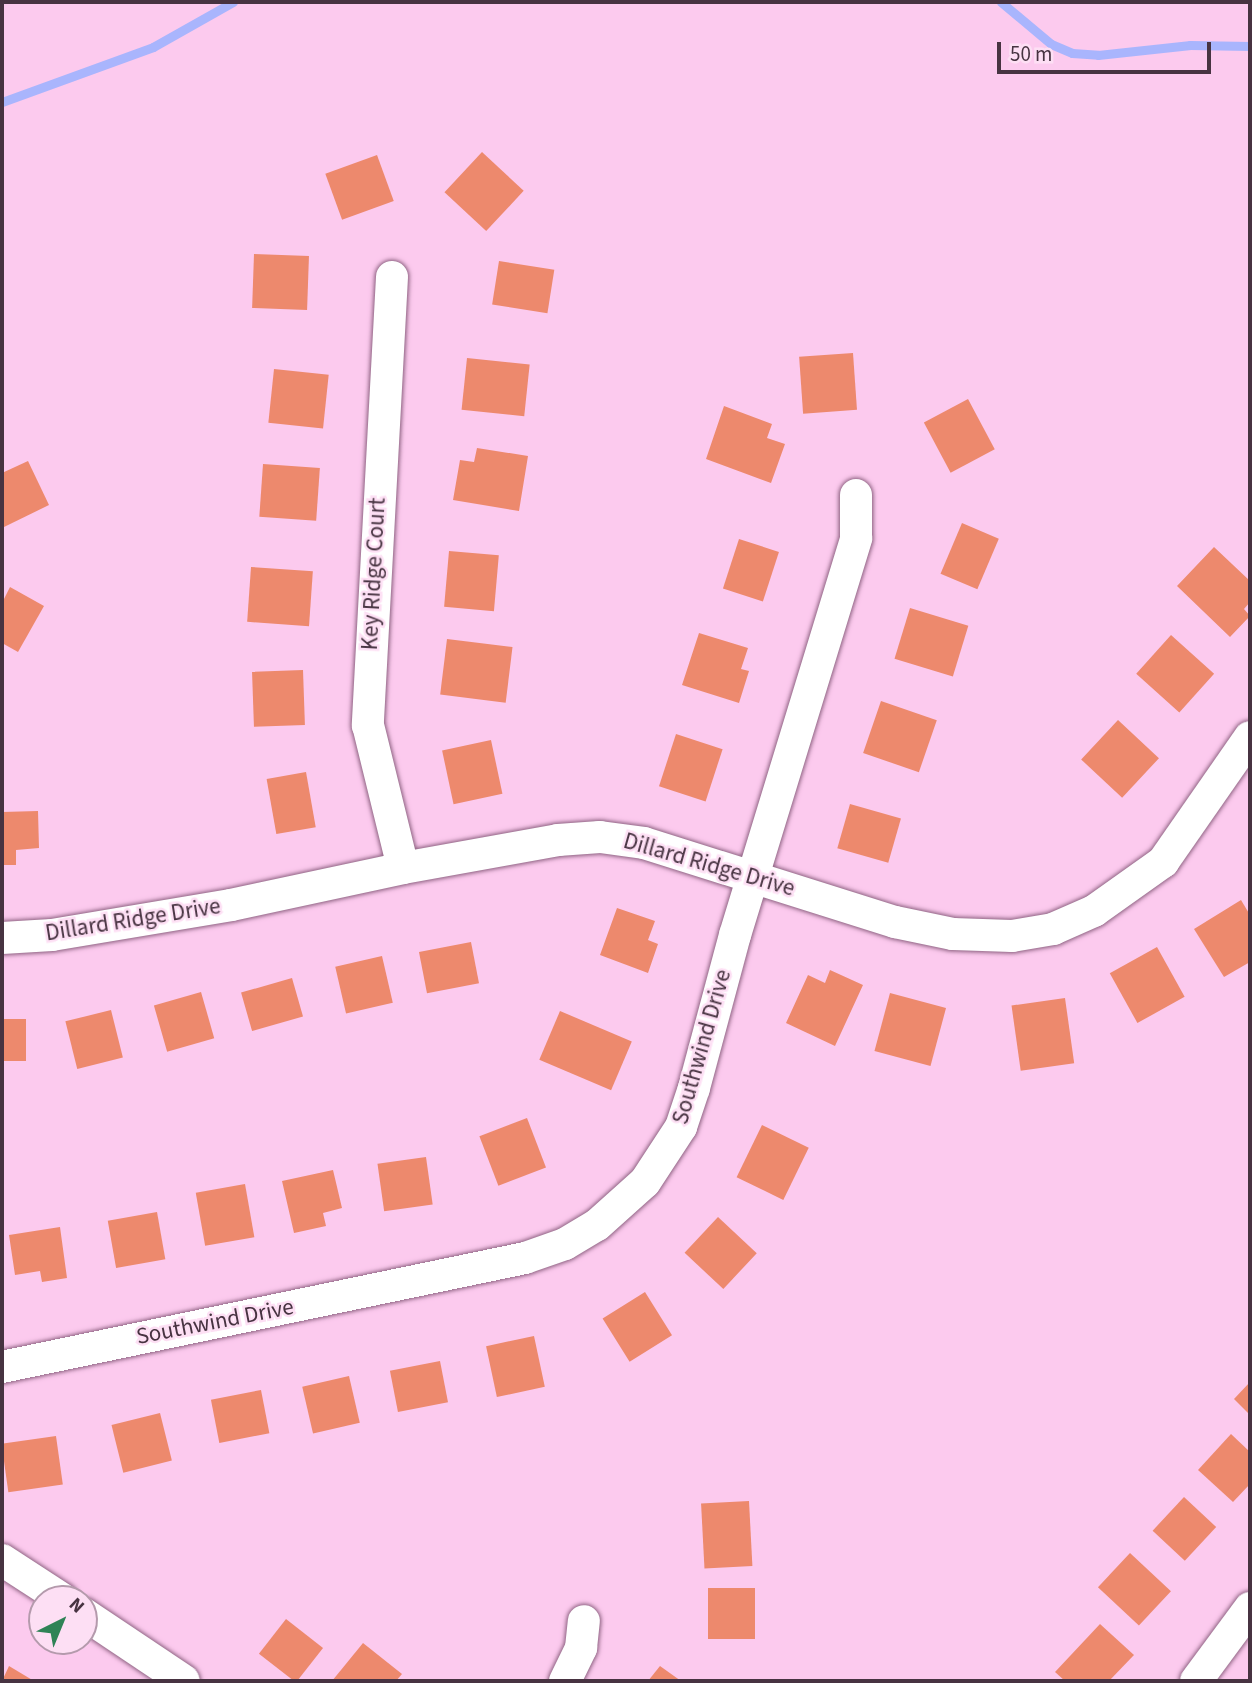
<!DOCTYPE html>
<style>
body{margin:0}
#map{position:relative;width:1252px;height:1683px;overflow:hidden;background:#fccaee;font-family:"Source Sans 3",sans-serif}
div>[style]{position:absolute}
[style*='--x']{left:calc(var(--x)*1px);top:calc(var(--y)*1px);width:calc(var(--w)*1px);rotate:calc(var(--a)*1deg)}
.stream>*{height:9px;margin:-4.5px;padding:0 4.5px;transform-origin:4.5px;border-radius:4.5px;background:#a9b5fd}
.building>*{inset:0;background:#ed896d;transform-origin:0 0}
.roads{filter:drop-shadow(0 0 2px #906484) drop-shadow(0 0 2px #906484)}
.minor>*{height:32px;margin:-16px;padding:0 16px;transform-origin:16px;border-radius:16px;background:#fff}
span{translate:-50% -50%;white-space:nowrap;text-align:center;line-height:1.15;-webkit-text-stroke:5px #fddff4;paint-order:stroke}
.street-label{font-size:23px;color:#473341}
.frame{position:absolute;inset:0;border:4px solid #473341;pointer-events:none}
.north{position:absolute;left:28px;top:1585px;width:70px;height:70px;box-sizing:border-box;background:#fddff4;border:2px solid #b49aac;border-radius:50%;rotate:43deg;font-size:19px;font-weight:700;line-height:28px;text-align:center;color:#473341}
.north::after{content:'';display:block;margin:auto;width:24px;height:32px;background:#2f8356;clip-path:polygon(50% 0,100% 100%,50% 72%,0 100%)}
.scale{position:absolute;left:997px;top:42px;width:214px;height:32px;box-sizing:border-box;border:4px solid #473341;border-top:0;padding-left:9px;font-size:21px;line-height:24px;white-space:nowrap;color:#473341;-webkit-text-stroke:5px #fddff4;paint-order:stroke}
</style>
<div id="map">
<div class="stream">
<div style="--x:1001;--y:2;--w:65;--a:40"></div>
<div style="--x:1051;--y:44;--w:23;--a:23"></div>
<div style="--x:1072;--y:53;--w:26;--a:4"></div>
<div style="--x:1098;--y:55;--w:93;--a:-6.2"></div>
<div style="--x:1190;--y:45;--w:60;--a:1"></div>
<div style="--x:2;--y:102;--w:161;--a:-20"></div>
<div style="--x:153;--y:47;--w:92;--a:-29.4"></div>
</div>
<div class="building">
<div style="left:482px;top:152px;width:57px;height:55px;rotate:43deg"></div>
<div style="left:377px;top:155px;width:49px;height:55px;rotate:70deg"></div>
<div style="left:254px;top:254px;width:55px;height:54px;rotate:2deg"></div>
<div style="left:499px;top:261px;width:56px;height:44px;rotate:9deg"></div>
<div style="left:853px;top:353px;width:57px;height:54px;rotate:86deg"></div>
<div style="left:467px;top:358px;width:63px;height:52px;rotate:6deg"></div>
<div style="left:274px;top:369px;width:55px;height:54px;rotate:6deg"></div>
<div style="left:968px;top:399px;width:57px;height:50px;rotate:62deg"></div>
<div style="clip-path:polygon(724px 406px,772px 424px,767px 438px,785px 444px,771px 483px,706px 459px)"></div>
<div style="clip-path:polygon(477px 448px,528px 456px,519px 511px,453px 500px,460px 460px,474px 462px)"></div>
<div style="clip-path:polygon(28px 461px,49px 505px,2px 528px,2px 473px)"></div>
<div style="left:263px;top:464px;width:57px;height:53px;rotate:4deg"></div>
<div style="left:962px;top:523px;width:40px;height:55px;rotate:23deg"></div>
<div style="left:739px;top:539px;width:42px;height:52px;rotate:18deg"></div>
<div style="clip-path:polygon(1214px 547px,1250px 581px,1250px 602px,1244px 609px,1250px 616px,1230px 637px,1177px 586px)"></div>
<div style="left:449px;top:551px;width:50px;height:56px;rotate:5deg"></div>
<div style="left:251px;top:567px;width:62px;height:55px;rotate:4deg"></div>
<div style="clip-path:polygon(10px 587px,44px 606px,18px 652px,2px 643px,2px 603px)"></div>
<div style="left:910px;top:608px;width:61px;height:53px;rotate:17deg"></div>
<div style="clip-path:polygon(699px 633px,748px 648px,741px 669px,749px 671px,739px 703px,682px 685px)"></div>
<div style="left:1171px;top:635px;width:58px;height:52px;rotate:42deg"></div>
<div style="left:447px;top:639px;width:66px;height:56px;rotate:7deg"></div>
<div style="left:303px;top:670px;width:55px;height:51px;rotate:88deg"></div>
<div style="left:881px;top:701px;width:59px;height:55px;rotate:19deg"></div>
<div style="left:1118px;top:720px;width:56px;height:54px;rotate:43deg"></div>
<div style="left:676px;top:734px;width:49px;height:55px;rotate:18deg"></div>
<div style="left:491px;top:740px;width:55px;height:50px;rotate:78deg"></div>
<div style="left:306px;top:772px;width:56px;height:40px;rotate:80deg"></div>
<div style="left:850px;top:804px;width:53px;height:46px;rotate:16deg"></div>
<div style="clip-path:polygon(38px 811px,39px 848px,16px 850px,16px 865px,2px 865px,2px 812px)"></div>
<div style="clip-path:polygon(1241px 900px,1250px 915px,1250px 962px,1224px 977px,1194px 929px)"></div>
<div style="clip-path:polygon(617px 908px,655px 921px,648px 940px,658px 944px,648px 973px,600px 955px)"></div>
<div style="left:471px;top:942px;width:42px;height:53px;rotate:79deg"></div>
<div style="left:1157px;top:947px;width:57px;height:54px;rotate:61deg"></div>
<div style="left:382px;top:956px;width:48px;height:48px;rotate:77deg"></div>
<div style="clip-path:polygon(830px 970px,863px 985px,835px 1046px,786px 1023px,808px 975px,825px 983px)"></div>
<div style="left:292px;top:978px;width:40px;height:53px;rotate:74deg"></div>
<div style="left:201px;top:992px;width:48px;height:49px;rotate:74deg"></div>
<div style="left:890px;top:993px;width:58px;height:60px;rotate:15deg"></div>
<div style="left:1065px;top:998px;width:66px;height:54px;rotate:82deg"></div>
<div style="left:111px;top:1010px;width:49px;height:47px;rotate:76deg"></div>
<div style="left:560px;top:1011px;width:78px;height:53px;rotate:23deg"></div>
<div style="left:2px;top:1019px;width:24px;height:42px"></div>
<div style="left:527px;top:1118px;width:53px;height:51px;rotate:69deg"></div>
<div style="left:762px;top:1125px;width:52px;height:58px;rotate:26deg"></div>
<div style="left:426px;top:1157px;width:48px;height:49px;rotate:82deg"></div>
<div style="clip-path:polygon(333px 1170px,342px 1208px,323px 1213px,326px 1226px,294px 1233px,282px 1181px)"></div>
<div style="left:245px;top:1184px;width:54px;height:50px;rotate:80deg"></div>
<div style="left:157px;top:1212px;width:48px;height:50px;rotate:80deg"></div>
<div style="left:718px;top:1217px;width:53px;height:49px;rotate:43deg"></div>
<div style="clip-path:polygon(60px 1227px,67px 1278px,42px 1282px,40px 1271px,15px 1275px,9px 1235px)"></div>
<div style="left:645px;top:1292px;width:51px;height:50px;rotate:58deg"></div>
<div style="left:534px;top:1336px;width:52px;height:49px;rotate:78deg"></div>
<div style="left:440px;top:1361px;width:42px;height:51px;rotate:79deg"></div>
<div style="left:349px;top:1376px;width:48px;height:48px;rotate:77deg"></div>
<div style="clip-path:polygon(1250px 1382px,1250px 1415px,1234px 1399px)"></div>
<div style="left:261px;top:1390px;width:44px;height:51px;rotate:79deg"></div>
<div style="left:160px;top:1413px;width:49px;height:50px;rotate:76deg"></div>
<div style="clip-path:polygon(1231px 1434px,1250px 1452px,1250px 1484px,1233px 1502px,1198px 1470px)"></div>
<div style="left:56px;top:1436px;width:49px;height:55px;rotate:82deg"></div>
<div style="left:1184px;top:1497px;width:44px;height:46px;rotate:43deg"></div>
<div style="left:749px;top:1501px;width:65px;height:48px;rotate:87deg"></div>
<div style="left:1130px;top:1553px;width:56px;height:47px;rotate:43deg"></div>
<div style="left:708px;top:1588px;width:47px;height:51px"></div>
<div style="left:286px;top:1619px;width:47px;height:44px;rotate:38deg"></div>
<div style="clip-path:polygon(1100px 1624px,1134px 1655px,1109px 1681px,1065px 1681px,1055px 1672px)"></div>
<div style="clip-path:polygon(363px 1643px,402px 1674px,396px 1681px,332px 1681px)"></div>
<div style="clip-path:polygon(9px 1666px,34px 1681px,2px 1681px)"></div>
<div style="clip-path:polygon(660px 1666px,681px 1681px,648px 1681px)"></div>
</div>
<div class="roads">
<div class="minor">
<div style="--x:392;--y:277;--w:449;--a:93.1"></div>
<div style="--x:368;--y:725;--w:147;--a:76.2"></div>
<div style="--x:2;--y:938;--w:50;--a:-3.4"></div>
<div style="--x:52;--y:935;--w:181;--a:-9.5"></div>
<div style="--x:231;--y:905;--w:176;--a:-12.1"></div>
<div style="--x:403;--y:868;--w:158;--a:-10.2"></div>
<div style="--x:558;--y:840;--w:42;--a:-4.1"></div>
<div style="--x:600;--y:837;--w:44;--a:7.8"></div>
<div style="--x:644;--y:843;--w:263;--a:17.5"></div>
<div style="--x:895;--y:922;--w:59;--a:11.7"></div>
<div style="--x:953;--y:934;--w:59;--a:1.9"></div>
<div style="--x:1012;--y:936;--w:42;--a:-9.7"></div>
<div style="--x:1053;--y:929;--w:45;--a:-23.7"></div>
<div style="--x:1094;--y:911;--w:85;--a:-35.4"></div>
<div style="--x:1163;--y:862;--w:152;--a:-55.2"></div>
<div style="--x:2;--y:1367;--w:534;--a:-11.77"></div>
<div style="--x:525;--y:1258;--w:42;--a:-19.3"></div>
<div style="--x:565;--y:1244;--w:37;--a:-31"></div>
<div style="--x:597;--y:1225;--w:64;--a:-41.9"></div>
<div style="--x:645;--y:1182;--w:66;--a:-56.8"></div>
<div style="--x:681;--y:1127;--w:41;--a:-71.6"></div>
<div style="--x:694;--y:1088;--w:158;--a:-75"></div>
<div style="--x:735;--y:935;--w:415;--a:-73"></div>
<div style="--x:856;--y:538;--w:43;--a:-90"></div>
<div style="--x:2;--y:1560;--w:72;--a:33"></div>
<div style="--x:84;--y:1614;--w:120;--a:33.8"></div>
<div style="--x:565;--y:1681;--w:37;--a:-64"></div>
<div style="--x:581;--y:1648;--w:27;--a:-84"></div>
<div style="--x:1196;--y:1681;--w:91;--a:-53.5"></div>
</div>
</div>
<div class="street-label">
<span style="left:374px;top:574px;rotate:-87deg">Key Ridge Court</span>
<span style="left:709px;top:865px;rotate:16deg">Dillard Ridge Drive</span>
<span style="left:133px;top:920px;rotate:-9deg">Dillard Ridge Drive</span>
<span style="left:702px;top:1047px;rotate:-74deg">Southwind Drive</span>
<span style="left:215px;top:1322px;rotate:-11deg">Southwind Drive</span>
</div>
<div class="frame"></div>
<div class="north">N</div>
<div class="scale">50 m</div>
</div>
